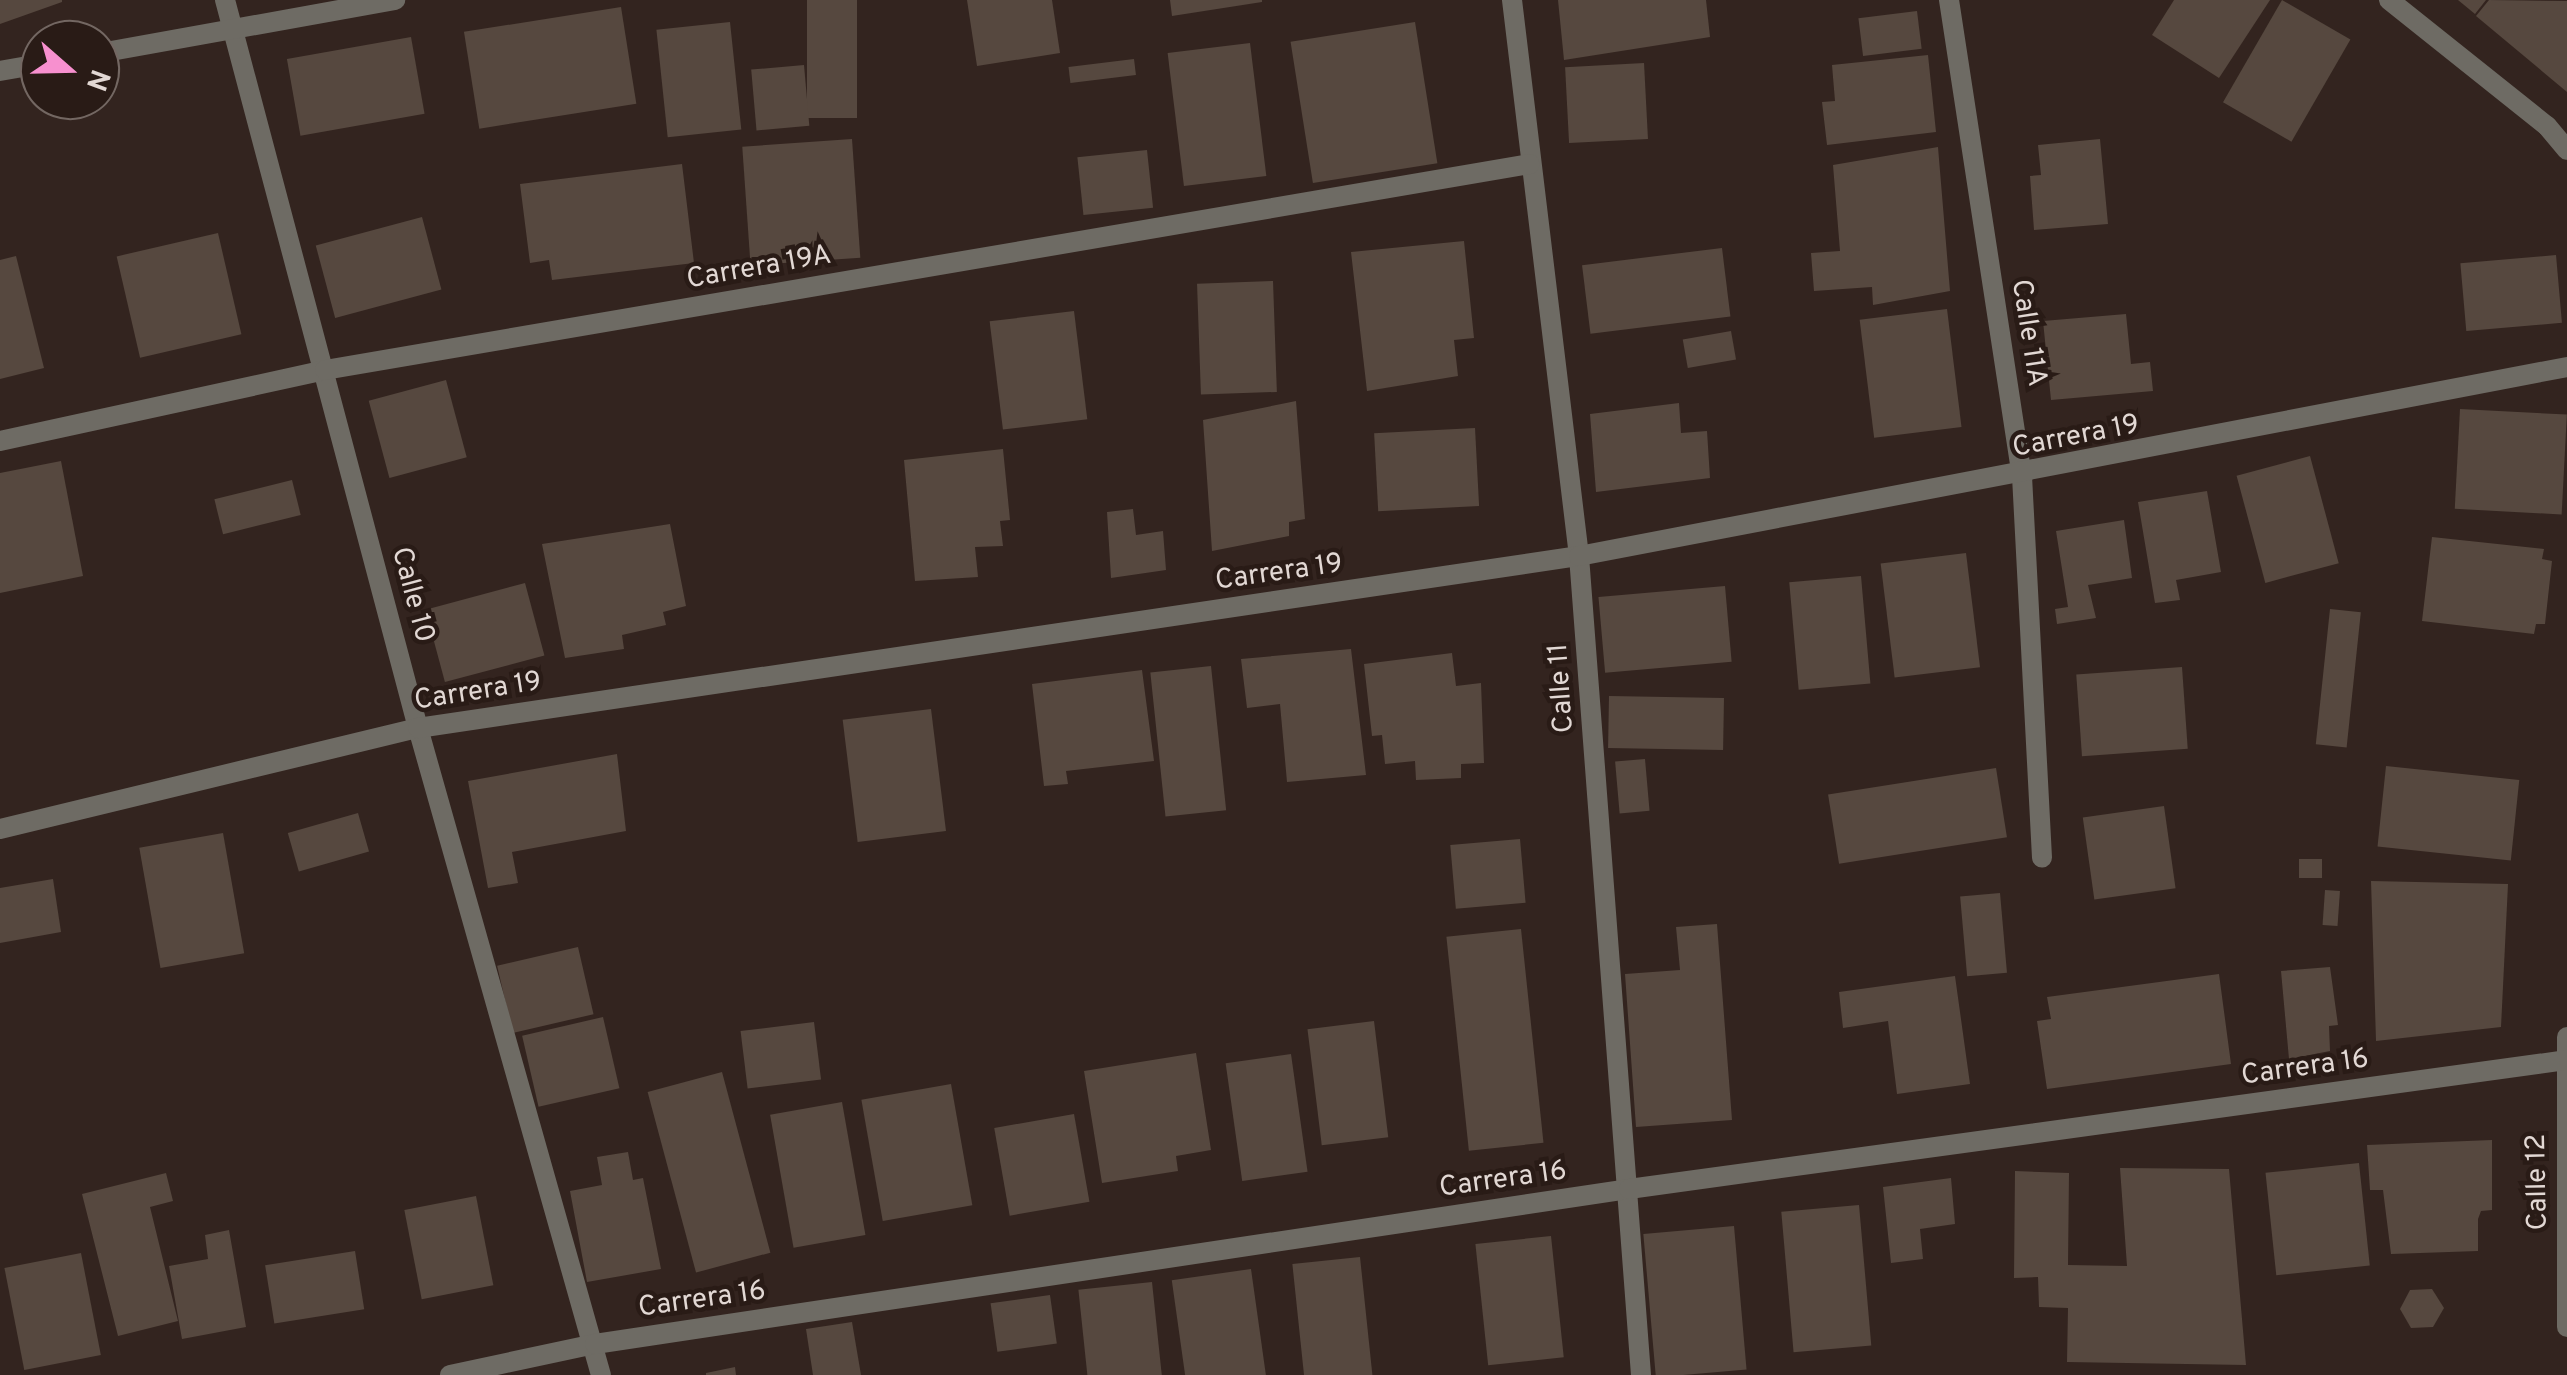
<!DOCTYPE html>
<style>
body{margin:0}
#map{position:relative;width:2567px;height:1375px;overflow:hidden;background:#33241f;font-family:Overpass,sans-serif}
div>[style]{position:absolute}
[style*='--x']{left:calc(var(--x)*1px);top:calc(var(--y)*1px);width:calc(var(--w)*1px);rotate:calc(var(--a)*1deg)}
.building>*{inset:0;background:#56483f;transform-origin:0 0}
.minor>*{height:20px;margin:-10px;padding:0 10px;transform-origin:10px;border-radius:10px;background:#6e6b64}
span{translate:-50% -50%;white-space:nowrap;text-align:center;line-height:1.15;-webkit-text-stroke:9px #291b16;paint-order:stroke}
.street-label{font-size:28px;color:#e2d8d4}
.north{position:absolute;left:20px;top:20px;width:100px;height:100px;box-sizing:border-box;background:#291b16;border:2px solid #736762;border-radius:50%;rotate:110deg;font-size:28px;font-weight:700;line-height:40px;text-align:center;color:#e2d8d4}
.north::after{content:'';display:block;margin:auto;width:35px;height:45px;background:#f790cf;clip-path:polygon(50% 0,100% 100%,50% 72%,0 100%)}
</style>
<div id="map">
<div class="building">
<div style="clip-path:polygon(0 0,62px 0,62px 2px,0 24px)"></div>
<div style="left:807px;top:0;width:50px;height:118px"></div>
<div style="clip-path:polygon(967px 0,1052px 0,1060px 53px,977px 66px)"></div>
<div style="clip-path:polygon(1170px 0,1262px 0,1262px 2px,1172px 16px)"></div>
<div style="clip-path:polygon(1558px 0,1706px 0,1710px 37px,1564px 60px)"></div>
<div style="clip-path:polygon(2174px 0,2270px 0,2219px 78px,2152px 35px)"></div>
<div style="left:2282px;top:0;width:79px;height:118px;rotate:30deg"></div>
<div style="clip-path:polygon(2458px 0,2486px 0,2475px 14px)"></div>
<div style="clip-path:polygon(2489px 0,2567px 1px,2567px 92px,2476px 16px)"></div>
<div style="left:621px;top:7px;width:98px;height:159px;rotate:81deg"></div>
<div style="left:1917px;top:11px;width:38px;height:59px;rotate:83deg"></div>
<div style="left:730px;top:22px;width:108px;height:74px;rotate:84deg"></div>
<div style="left:1415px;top:22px;width:143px;height:126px;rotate:81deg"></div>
<div style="left:411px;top:37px;width:78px;height:126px;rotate:80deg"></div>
<div style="left:1250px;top:43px;width:134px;height:83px;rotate:83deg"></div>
<div style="clip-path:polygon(1928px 55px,1936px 132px,1827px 145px,1822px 102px,1835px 101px,1832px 65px)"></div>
<div style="left:1134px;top:59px;width:16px;height:66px;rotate:83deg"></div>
<div style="left:1644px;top:63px;width:76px;height:79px;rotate:87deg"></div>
<div style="left:804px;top:65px;width:61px;height:53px;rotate:85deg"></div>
<div style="left:852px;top:139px;width:119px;height:110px;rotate:86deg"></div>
<div style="clip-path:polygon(2100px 139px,2108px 224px,2034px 230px,2030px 176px,2041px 175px,2038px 145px)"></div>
<div style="clip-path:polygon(1938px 147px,1950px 291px,1873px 305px,1872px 287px,1814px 291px,1811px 253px,1840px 251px,1833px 165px)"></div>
<div style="left:1147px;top:150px;width:58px;height:70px;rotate:84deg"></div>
<div style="clip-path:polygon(682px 164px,694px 263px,552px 280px,549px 260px,530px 263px,520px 184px)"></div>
<div style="left:422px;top:217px;width:75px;height:110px;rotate:75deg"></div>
<div style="left:218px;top:233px;width:104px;height:104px;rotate:77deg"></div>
<div style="clip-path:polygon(1464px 241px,1474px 338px,1454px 340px,1458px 376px,1367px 391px,1351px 252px)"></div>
<div style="left:1722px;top:248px;width:69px;height:141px;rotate:83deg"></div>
<div style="left:2556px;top:255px;width:68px;height:96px;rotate:85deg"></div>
<div style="clip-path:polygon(16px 256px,44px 368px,0 379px,0 260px)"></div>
<div style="left:1273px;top:281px;width:111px;height:76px;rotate:88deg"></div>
<div style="left:1947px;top:309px;width:119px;height:88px;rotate:83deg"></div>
<div style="left:1074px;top:311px;width:109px;height:85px;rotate:83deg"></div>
<div style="clip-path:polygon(2126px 314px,2131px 364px,2150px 362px,2153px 391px,2051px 400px,2043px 321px)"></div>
<div style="left:1731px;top:331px;width:29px;height:49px;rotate:80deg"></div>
<div style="left:446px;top:380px;width:80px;height:80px;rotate:75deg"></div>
<div style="clip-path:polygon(1296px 401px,1305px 519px,1289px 522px,1289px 536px,1212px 551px,1203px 420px)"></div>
<div style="clip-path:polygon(1679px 403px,1681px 433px,1707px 431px,1710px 478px,1596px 492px,1590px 414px)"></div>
<div style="left:2460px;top:409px;width:107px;height:100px;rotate:3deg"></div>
<div style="left:1475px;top:428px;width:78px;height:101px;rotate:87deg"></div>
<div style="clip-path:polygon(1003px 449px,1010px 520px,1000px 521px,1003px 546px,975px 547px,978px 577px,915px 581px,904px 460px)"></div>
<div style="left:2310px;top:456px;width:111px;height:76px;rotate:75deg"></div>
<div style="clip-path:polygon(61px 461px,83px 576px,0 593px,0 473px)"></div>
<div style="left:292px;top:480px;width:36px;height:80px;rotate:76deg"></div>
<div style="clip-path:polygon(2207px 491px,2221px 572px,2176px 580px,2180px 600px,2155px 603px,2138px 502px)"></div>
<div style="clip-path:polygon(1133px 509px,1136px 535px,1163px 531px,1166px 570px,1111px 578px,1107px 512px)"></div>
<div style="clip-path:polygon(2124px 520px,2132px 578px,2088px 585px,2096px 618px,2057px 624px,2055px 609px,2068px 607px,2056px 531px)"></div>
<div style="clip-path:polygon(670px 524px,686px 606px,663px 612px,666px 625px,622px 635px,624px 649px,565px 658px,542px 544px)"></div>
<div style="clip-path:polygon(2432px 537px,2544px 549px,2542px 559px,2552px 561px,2545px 624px,2536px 624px,2534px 634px,2422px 621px)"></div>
<div style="left:1966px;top:553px;width:115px;height:86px;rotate:83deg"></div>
<div style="left:1861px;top:576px;width:108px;height:72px;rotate:85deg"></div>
<div style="left:525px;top:583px;width:75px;height:103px;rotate:75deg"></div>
<div style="left:1725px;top:586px;width:76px;height:127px;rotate:85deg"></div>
<div style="left:2330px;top:609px;width:31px;height:136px;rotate:6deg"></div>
<div style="clip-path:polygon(1351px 649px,1366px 775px,1287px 782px,1280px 704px,1247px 708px,1241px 659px)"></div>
<div style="clip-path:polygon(1452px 653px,1456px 686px,1481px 683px,1484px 763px,1461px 764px,1461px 778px,1416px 780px,1415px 761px,1385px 764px,1382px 735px,1372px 736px,1364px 664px)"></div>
<div style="left:1211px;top:666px;width:145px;height:61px;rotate:84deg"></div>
<div style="left:2182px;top:667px;width:82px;height:106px;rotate:86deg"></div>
<div style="clip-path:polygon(1142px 670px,1154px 761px,1066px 771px,1068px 784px,1044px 786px,1032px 684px)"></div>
<div style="left:1609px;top:696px;width:115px;height:52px;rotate:1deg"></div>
<div style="left:931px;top:709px;width:123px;height:89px;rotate:83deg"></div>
<div style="clip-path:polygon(617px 754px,626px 831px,512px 852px,518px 883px,488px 888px,468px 781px)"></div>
<div style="left:1645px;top:759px;width:52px;height:30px;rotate:85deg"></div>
<div style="left:2386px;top:766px;width:134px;height:81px;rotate:6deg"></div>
<div style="left:1996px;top:768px;width:70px;height:170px;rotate:81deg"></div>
<div style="left:2164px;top:806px;width:83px;height:82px;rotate:82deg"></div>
<div style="left:358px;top:813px;width:40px;height:73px;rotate:74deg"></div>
<div style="left:223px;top:833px;width:122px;height:85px;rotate:80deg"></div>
<div style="left:1520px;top:839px;width:64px;height:70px;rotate:85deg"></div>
<div style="left:2299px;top:859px;width:23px;height:19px"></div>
<div style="clip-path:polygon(53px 879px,61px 932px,0 943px,0 888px)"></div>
<div style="clip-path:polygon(2371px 881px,2508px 884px,2501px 1027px,2376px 1041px)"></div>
<div style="left:2325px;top:890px;width:15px;height:35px;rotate:4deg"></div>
<div style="left:2000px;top:893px;width:80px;height:40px;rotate:85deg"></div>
<div style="clip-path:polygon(1717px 924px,1732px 1120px,1636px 1127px,1625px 974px,1680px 970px,1676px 927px)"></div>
<div style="left:1521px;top:929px;width:215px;height:75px;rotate:84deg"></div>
<div style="left:578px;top:947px;width:69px;height:83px;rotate:77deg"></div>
<div style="clip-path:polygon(2330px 967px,2338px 1025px,2329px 1026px,2330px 1051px,2289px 1059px,2281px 971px)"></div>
<div style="clip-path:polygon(2219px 974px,2231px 1064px,2047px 1089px,2037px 1021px,2051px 1019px,2047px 997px)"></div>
<div style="clip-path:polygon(1955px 976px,1970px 1084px,1897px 1094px,1888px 1021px,1843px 1028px,1839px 992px)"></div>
<div style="left:603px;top:1017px;width:73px;height:83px;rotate:77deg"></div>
<div style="left:1374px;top:1021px;width:117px;height:67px;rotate:83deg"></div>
<div style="left:814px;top:1022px;width:58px;height:74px;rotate:83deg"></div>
<div style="clip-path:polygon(1196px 1053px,1211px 1150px,1176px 1156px,1178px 1171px,1102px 1183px,1084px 1071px)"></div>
<div style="left:1291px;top:1054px;width:119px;height:66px;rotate:82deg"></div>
<div style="left:722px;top:1072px;width:187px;height:77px;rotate:75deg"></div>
<div style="left:951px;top:1084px;width:123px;height:91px;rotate:80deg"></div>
<div style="left:842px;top:1102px;width:135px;height:73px;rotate:80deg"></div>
<div style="left:1074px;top:1114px;width:89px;height:81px;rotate:80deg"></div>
<div style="clip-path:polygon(2492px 1140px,2492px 1210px,2481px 1211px,2478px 1219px,2478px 1251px,2391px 1254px,2383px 1190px,2370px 1190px,2367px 1145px)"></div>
<div style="clip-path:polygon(628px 1152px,633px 1180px,643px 1178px,661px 1269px,587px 1282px,570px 1191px,602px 1185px,597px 1157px)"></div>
<div style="left:2359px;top:1163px;width:103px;height:94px;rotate:84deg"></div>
<div style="clip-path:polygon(2120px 1168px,2229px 1169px,2246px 1365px,2067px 1362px,2068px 1308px,2039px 1307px,2038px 1277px,2014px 1278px,2015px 1171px,2069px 1173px,2068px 1265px,2127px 1266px)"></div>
<div style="clip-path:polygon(166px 1173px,173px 1201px,150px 1207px,178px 1321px,118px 1336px,82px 1194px)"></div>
<div style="clip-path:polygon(1951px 1178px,1955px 1224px,1920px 1229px,1923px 1259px,1891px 1263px,1883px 1187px)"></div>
<div style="left:476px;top:1196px;width:91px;height:73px;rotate:79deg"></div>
<div style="left:1859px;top:1205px;width:141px;height:78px;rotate:85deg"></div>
<div style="left:1734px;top:1226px;width:144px;height:91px;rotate:85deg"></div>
<div style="clip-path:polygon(229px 1230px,246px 1327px,182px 1339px,169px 1266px,208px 1259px,205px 1235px)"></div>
<div style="left:1551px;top:1236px;width:122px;height:76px;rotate:84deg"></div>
<div style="left:355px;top:1251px;width:59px;height:91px;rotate:81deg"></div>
<div style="left:81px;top:1253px;width:104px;height:78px;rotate:79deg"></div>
<div style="left:1360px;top:1257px;width:119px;height:68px;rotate:84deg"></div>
<div style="left:1251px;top:1269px;width:107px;height:80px;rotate:82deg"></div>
<div style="left:1152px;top:1282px;width:94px;height:74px;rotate:84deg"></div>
<div style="clip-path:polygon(2432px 1289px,2444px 1308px,2433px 1327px,2411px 1328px,2400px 1309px,2410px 1290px)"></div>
<div style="left:1050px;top:1295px;width:49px;height:60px;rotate:82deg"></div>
<div style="clip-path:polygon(852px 1322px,861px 1375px,813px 1375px,806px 1329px)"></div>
<div style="clip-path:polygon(735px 1367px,736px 1375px,706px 1375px,706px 1373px)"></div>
</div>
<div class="minor">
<div style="--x:225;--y:0;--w:753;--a:75.15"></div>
<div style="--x:418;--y:728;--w:672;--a:74.21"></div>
<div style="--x:1512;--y:0;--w:560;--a:83.13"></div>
<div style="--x:1579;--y:556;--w:821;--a:85.67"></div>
<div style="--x:1949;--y:0;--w:482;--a:81.3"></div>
<div style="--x:2022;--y:476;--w:382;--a:87"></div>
<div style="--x:2389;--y:0;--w:202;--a:38.6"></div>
<div style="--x:2547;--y:126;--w:31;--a:50"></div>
<div style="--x:100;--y:53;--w:300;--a:-10.2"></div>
<div style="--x:0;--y:71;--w:41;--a:-9.9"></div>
<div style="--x:0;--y:441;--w:333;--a:-12.3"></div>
<div style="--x:325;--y:370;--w:1222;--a:-9.7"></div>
<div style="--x:0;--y:829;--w:430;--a:-13.6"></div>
<div style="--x:418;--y:728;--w:1174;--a:-8.43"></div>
<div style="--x:1579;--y:556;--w:1006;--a:-10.83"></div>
<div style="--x:2567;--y:1037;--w:290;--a:90"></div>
<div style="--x:450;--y:1375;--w:148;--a:-12.1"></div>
<div style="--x:595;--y:1344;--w:1046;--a:-8.53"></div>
<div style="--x:1629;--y:1189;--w:947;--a:-7.83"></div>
</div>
<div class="street-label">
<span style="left:759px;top:268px;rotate:-10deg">Carrera 19A</span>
<span style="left:2028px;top:333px;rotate:81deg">Calle 11A</span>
<span style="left:2076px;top:437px;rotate:-11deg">Carrera 19</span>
<span style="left:1279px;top:573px;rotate:-8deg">Carrera 19</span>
<span style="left:412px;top:595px;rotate:75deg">Calle 10</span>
<span style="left:1562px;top:688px;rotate:-94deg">Calle 11</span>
<span style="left:478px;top:692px;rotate:-9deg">Carrera 19</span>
<span style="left:2305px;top:1068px;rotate:-8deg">Carrera 16</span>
<span style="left:1503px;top:1180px;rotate:-8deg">Carrera 16</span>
<span style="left:2538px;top:1182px;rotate:-91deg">Calle 12</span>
<span style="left:702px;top:1300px;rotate:-8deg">Carrera 16</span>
</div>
<div class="north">N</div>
</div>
